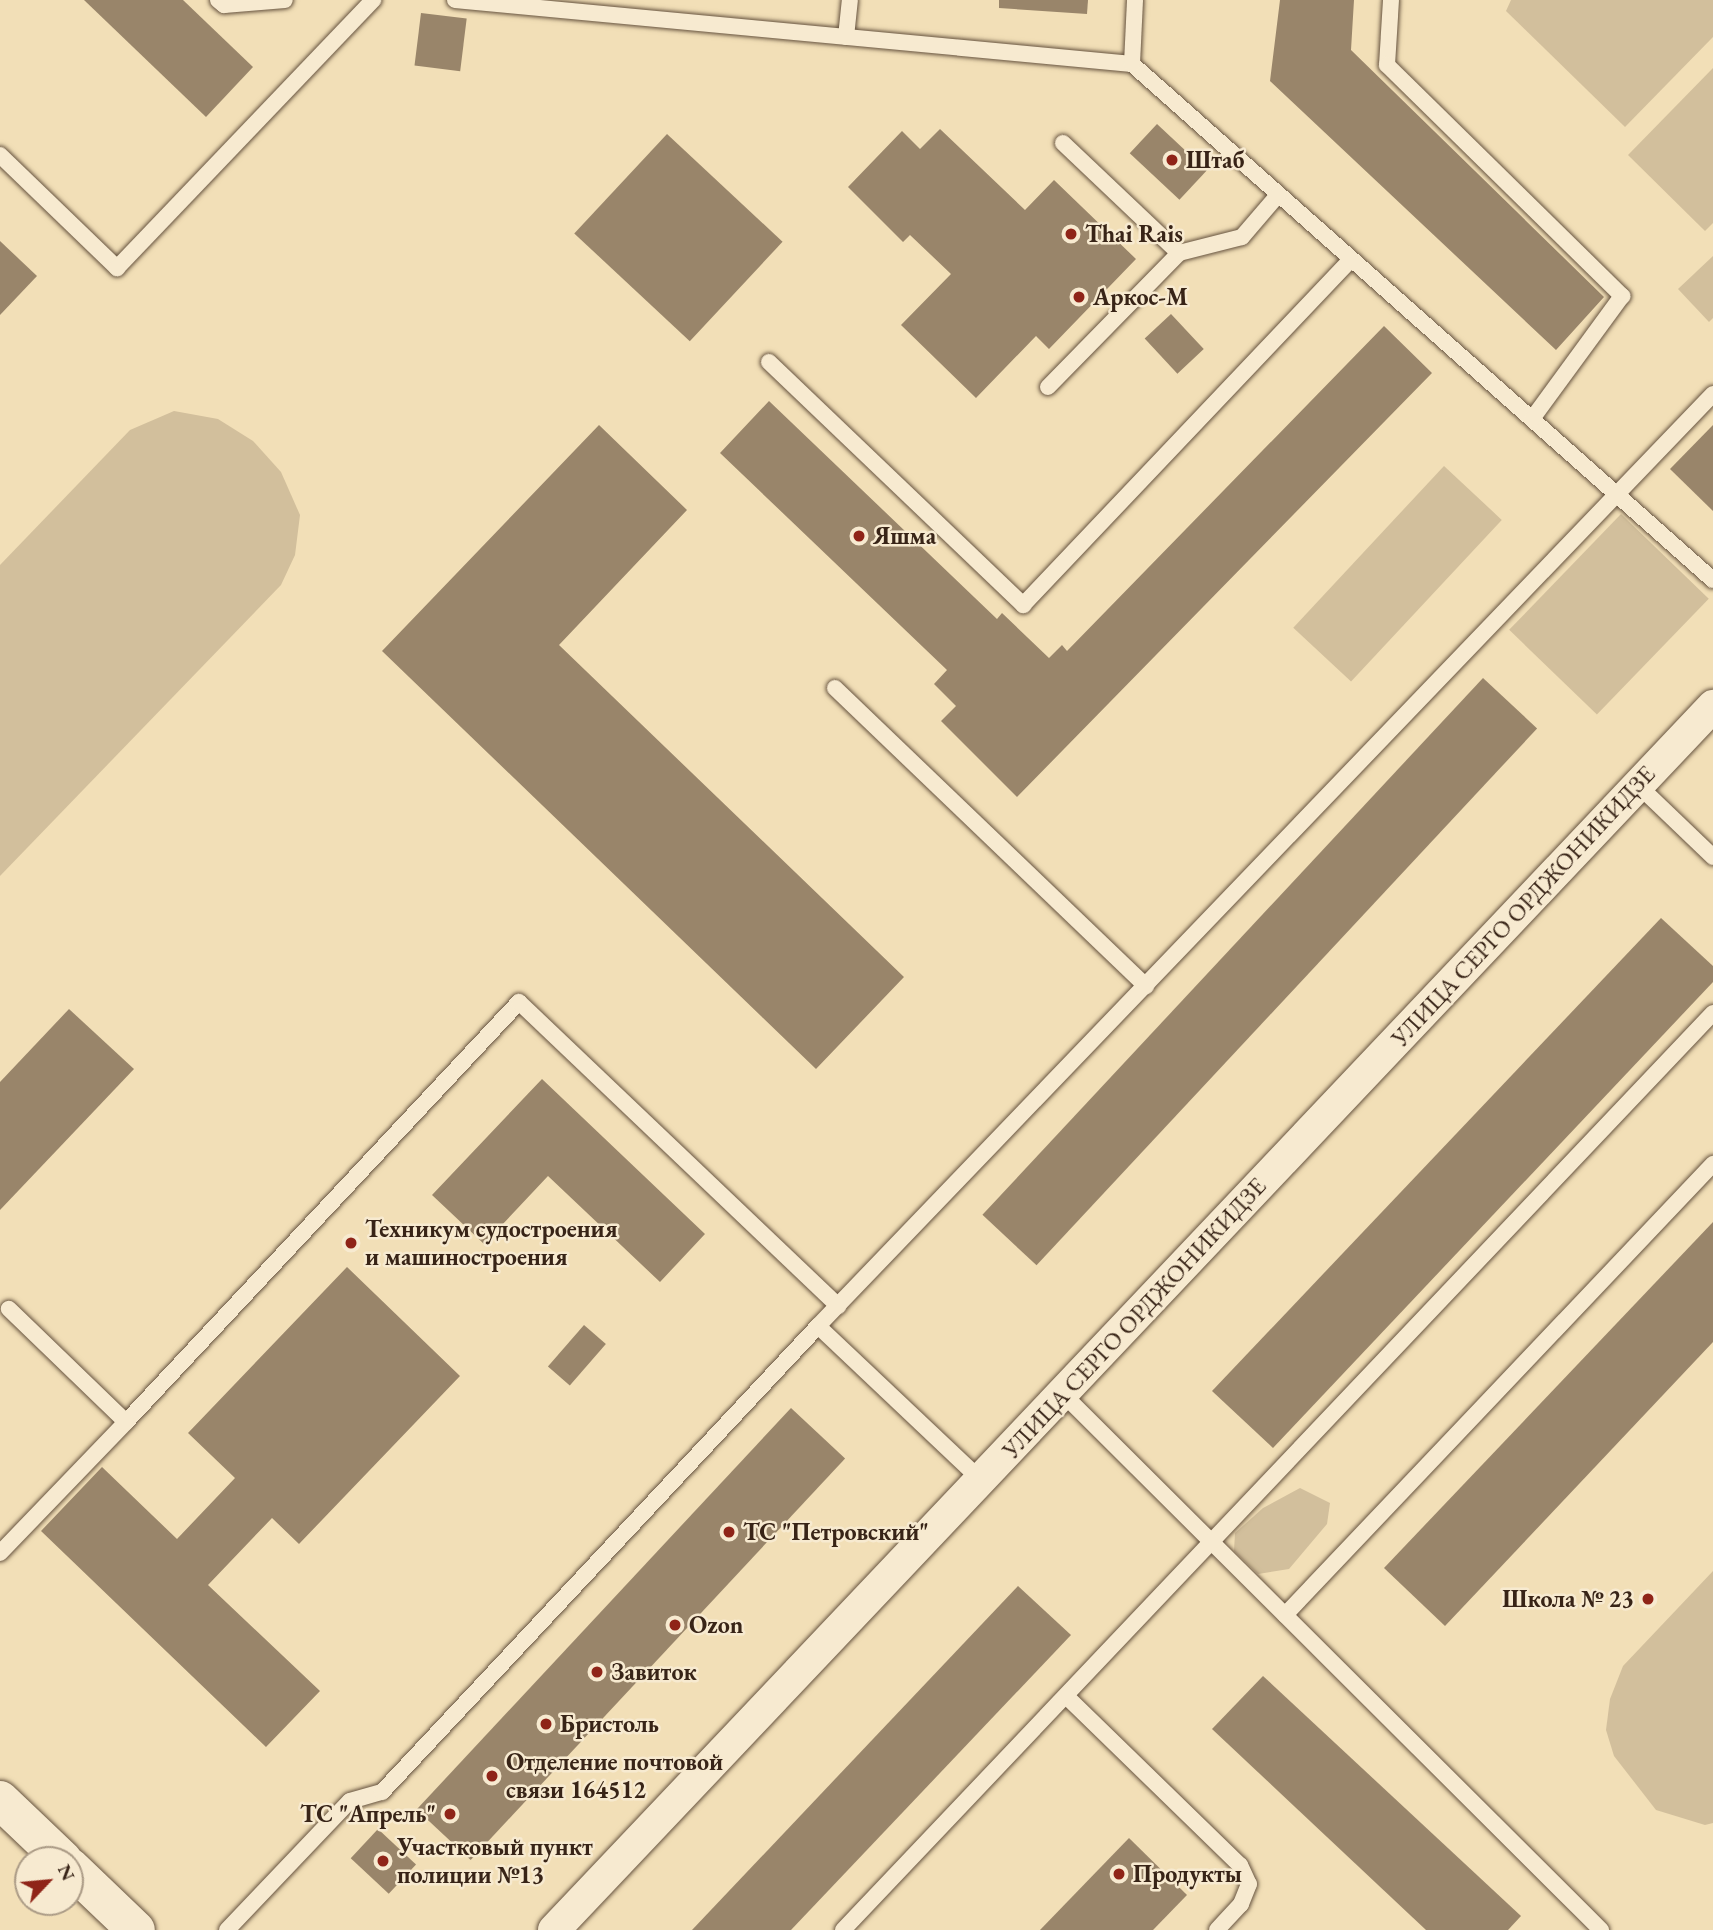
<!DOCTYPE html>
<meta charset="utf-8">
<style>
body{margin:0}
#map{position:relative;width:1713px;height:1930px;overflow:hidden;background:#f2dfb7;font-family:"EB Garamond",serif}
div>[style]{position:absolute}
[style*='--x']{left:calc(var(--x)*1px);top:calc(var(--y)*1px);width:calc(var(--w)*1px);rotate:calc(var(--a)*1deg)}
.green>*{inset:0;background:#d2bf9c;transform-origin:0 0}
.building>*{inset:0;background:#99856a;transform-origin:0 0}
.roads{filter:drop-shadow(0 0 2px #66533f) drop-shadow(0 0 2px #66533f)}
.lane>*{height:16px;margin:-8px;padding:0 8px;transform-origin:8px;border-radius:8px;background:#f7ead0}
.street>*{height:32px;margin:-16px;padding:0 16px;transform-origin:16px;border-radius:16px;background:#f7ead0}
.secondary>*{height:38px;margin:-19px;padding:0 19px;transform-origin:19px;border-radius:19px;background:#f7ead0}
.dots>*{width:19px;height:19px;translate:-50% -50%;box-sizing:border-box;border:4px solid #f7ead0;border-radius:50%}
span{translate:-50% -50%;white-space:nowrap;text-align:center;line-height:1.15;-webkit-text-stroke:5px #f7ead0;paint-order:stroke}
.poi-label{font-size:24px;color:#382417;font-weight:700}
.left{translate:0 -50%;text-align:left}
.right{translate:-100% -50%;text-align:right}
.street-label{font-size:24px;color:#382417}
.north{position:absolute;left:14px;top:1846px;width:70px;height:70px;box-sizing:border-box;background:#f7ead0;border:2px solid #ab9b86;border-radius:50%;rotate:64deg;font-size:19px;font-weight:700;line-height:28px;text-align:center;color:#382417}
.north::after{content:'';display:block;margin:auto;width:24px;height:32px;background:#8f2418;clip-path:polygon(50% 0,100% 100%,50% 72%,0 100%)}
</style>
<div id="map">
<div class="green">
<div style="clip-path:polygon(1511px 0,1713px 0,1713px 37px,1625px 127px,1506px 11px)"></div>
<div style="clip-path:polygon(1713px 68px,1713px 223px,1705px 231px,1628px 155px)"></div>
<div style="clip-path:polygon(1713px 256px,1713px 318px,1709px 322px,1678px 289px)"></div>
<div style="clip-path:polygon(174px 411px,218px 419px,253px 441px,281px 472px,300px 515px,295px 555px,281px 585px,0 876px,0 565px,130px 430px)"></div>
<div style="left:1444px;top:466px;width:79px;height:221px;rotate:43deg"></div>
<div style="left:1621px;top:514px;width:122px;height:161px;rotate:44deg"></div>
<div style="clip-path:polygon(1300px 1488px,1330px 1503px,1327px 1524px,1289px 1569px,1258px 1574px,1234px 1551px,1235px 1533px,1263px 1508px)"></div>
<div style="clip-path:polygon(1713px 1571px,1713px 1823px,1705px 1825px,1656px 1810px,1614px 1756px,1606px 1730px,1610px 1699px,1623px 1666px)"></div>
</div>
<div class="building">
<div style="clip-path:polygon(84px 0,183px 0,253px 67px,206px 117px)"></div>
<div style="clip-path:polygon(999px 0,1088px 0,1087px 14px,999px 8px)"></div>
<div style="clip-path:polygon(1280px 0,1354px 0,1351px 50px,1604px 297px,1556px 350px,1270px 81px)"></div>
<div style="left:421px;top:13px;width:46px;height:53px;rotate:7deg"></div>
<div style="left:1157px;top:124px;width:68px;height:40px;rotate:43deg"></div>
<div style="clip-path:polygon(940px 129px,1025px 210px,1054px 180px,1136px 259px,1049px 349px,1036px 336px,976px 398px,901px 325px,951px 274px,910px 235px,903px 242px,848px 187px,902px 131px,920px 149px)"></div>
<div style="left:667px;top:134px;width:158px;height:136px;rotate:43deg"></div>
<div style="clip-path:polygon(0 241px,37px 276px,0 315px)"></div>
<div style="left:1171px;top:314px;width:48px;height:36px;rotate:47deg"></div>
<div style="clip-path:polygon(1384px 326px,1432px 373px,1017px 797px,941px 721px,956px 706px,934px 684px,947px 670px,720px 453px,769px 401px,997px 619px,1002px 613px,1049px 658px,1062px 645px,1067px 651px)"></div>
<div style="clip-path:polygon(599px 425px,687px 510px,559px 645px,904px 977px,816px 1069px,382px 651px)"></div>
<div style="clip-path:polygon(1713px 425px,1713px 511px,1670px 469px)"></div>
<div style="left:1483px;top:678px;width:74px;height:734px;rotate:43deg"></div>
<div style="clip-path:polygon(1661px 918px,1713px 966px,1713px 982px,1273px 1448px,1212px 1391px)"></div>
<div style="clip-path:polygon(69px 1009px,134px 1069px,0 1210px,0 1082px)"></div>
<div style="clip-path:polygon(542px 1079px,705px 1234px,660px 1282px,548px 1176px,484px 1244px,432px 1195px)"></div>
<div style="clip-path:polygon(1713px 1222px,1713px 1342px,1445px 1626px,1384px 1568px)"></div>
<div style="clip-path:polygon(347px 1267px,460px 1376px,299px 1544px,272px 1518px,208px 1585px,320px 1691px,266px 1747px,41px 1531px,102px 1467px,177px 1539px,235px 1478px,188px 1433px)"></div>
<div style="left:584px;top:1325px;width:29px;height:55px;rotate:41deg"></div>
<div style="left:791px;top:1408px;width:74px;height:549px;rotate:43deg"></div>
<div style="clip-path:polygon(1018px 1586px,1071px 1635px,791px 1930px,692px 1930px)"></div>
<div style="clip-path:polygon(1263px 1676px,1521px 1916px,1508px 1930px,1426px 1930px,1212px 1729px)"></div>
<div style="left:378px;top:1829px;width:52px;height:40px;rotate:43deg"></div>
<div style="clip-path:polygon(1129px 1838px,1187px 1895px,1153px 1930px,1040px 1930px)"></div>
</div>
<div class="roads">
<div class="lane">
<div style="--x:218;--y:0;--w:8;--a:40"></div>
<div style="--x:224;--y:5;--w:61;--a:-4.7"></div>
<div style="--x:455;--y:0;--w:680;--a:5.4"></div>
<div style="--x:1132;--y:64;--w:777;--a:41.61"></div>
<div style="--x:1391;--y:0;--w:65;--a:93.5"></div>
<div style="--x:1387;--y:65;--w:330;--a:44.5"></div>
<div style="--x:1622;--y:296;--w:152;--a:126.2"></div>
<div style="--x:846;--y:37;--w:37;--a:-84"></div>
<div style="--x:1132;--y:64;--w:64;--a:-87.3"></div>
<div style="--x:1063;--y:143;--w:160;--a:43.5"></div>
<div style="--x:0;--y:155;--w:163;--a:44"></div>
<div style="--x:117;--y:268;--w:371;--a:-46.3"></div>
<div style="--x:769;--y:362;--w:352;--a:43.7"></div>
<div style="--x:1023;--y:605;--w:475;--a:-46.5"></div>
<div style="--x:1048;--y:387;--w:187;--a:-45.6"></div>
<div style="--x:1179;--y:253;--w:65;--a:-14.3"></div>
<div style="--x:1242;--y:237;--w:55;--a:-49.4"></div>
<div style="--x:835;--y:688;--w:431;--a:43.8"></div>
<div style="--x:1638;--y:785;--w:104;--a:43.8"></div>
<div style="--x:818;--y:1326;--w:224;--a:43.4"></div>
<div style="--x:1062;--y:1393;--w:761;--a:44.89"></div>
<div style="--x:126;--y:1422;--w:575;--a:-46.9"></div>
<div style="--x:519;--y:1002;--w:441;--a:43.6"></div>
<div style="--x:0;--y:1553;--w:182;--a:-46.1"></div>
<div style="--x:126;--y:1422;--w:163;--a:-136"></div>
<div style="--x:1285;--y:1615;--w:622;--a:-46.5"></div>
<div style="--x:1066;--y:1696;--w:243;--a:44.2"></div>
<div style="--x:1240;--y:1865;--w:21;--a:65"></div>
<div style="--x:1249;--y:1884;--w:22;--a:112"></div>
<div style="--x:1241;--y:1904;--w:35;--a:133"></div>
<div style="--x:227;--y:1930;--w:178;--a:-46.4"></div>
<div style="--x:350;--y:1801;--w:33;--a:-16"></div>
<div style="--x:382;--y:1792;--w:638;--a:-46.9"></div>
<div style="--x:818;--y:1326;--w:1292;--a:-46.16"></div>
<div style="--x:843;--y:1930;--w:1264;--a:-46.51"></div>
</div>
<div class="street">
<div style="--x:554;--y:1930;--w:1686;--a:-46.56"></div>
</div>
<div class="secondary">
<div style="--x:0;--y:1800;--w:87;--a:43.6"></div>
<div style="--x:70;--y:1867;--w:91;--a:43.7"></div>
</div>
</div>
<div class="dots">
<div style="left:1172px;top:160px;background:#8f2418"></div>
<div style="left:1071px;top:234px;background:#8f2418"></div>
<div style="left:1079px;top:297px;background:#8f2418"></div>
<div style="left:859px;top:536px;background:#8f2418"></div>
<div style="left:351px;top:1243px;background:#8f2418"></div>
<div style="left:729px;top:1532px;background:#8f2418"></div>
<div style="left:1648px;top:1599px;background:#8f2418"></div>
<div style="left:675px;top:1625px;background:#8f2418"></div>
<div style="left:597px;top:1672px;background:#8f2418"></div>
<div style="left:546px;top:1724px;background:#8f2418"></div>
<div style="left:492px;top:1776px;background:#8f2418"></div>
<div style="left:450px;top:1814px;background:#8f2418"></div>
<div style="left:383px;top:1861px;background:#8f2418"></div>
<div style="left:1119px;top:1874px;background:#8f2418"></div>
</div>
<div class="poi-label">
<span class="left" style="left:1186px;top:160px">Штаб</span>
<span class="left" style="left:1085px;top:234px">Thai Rais</span>
<span class="left" style="left:1093px;top:297px">Аркос-М</span>
<span class="left" style="left:873px;top:536px">Яшма</span>
<span class="left" style="left:365px;top:1243px">Техникум судостроения<br>и машиностроения</span>
<span class="left" style="left:743px;top:1532px">ТС "Петровский"</span>
<span class="right" style="left:1634px;top:1599px">Школа № 23</span>
<span class="left" style="left:689px;top:1625px">Ozon</span>
<span class="left" style="left:611px;top:1672px">Завиток</span>
<span class="left" style="left:560px;top:1724px">Бристоль</span>
<span class="left" style="left:506px;top:1776px">Отделение почтовой<br>связи 164512</span>
<span class="right" style="left:436px;top:1814px">ТС "Апрель"</span>
<span class="left" style="left:397px;top:1861px">Участковый пункт<br>полиции №13</span>
<span class="left" style="left:1133px;top:1874px">Продукты</span>
</div>
<div class="street-label">
<span style="left:1523px;top:906px;rotate:-47deg">УЛИЦА СЕРГО ОРДЖОНИКИДЗЕ</span>
<span style="left:1134px;top:1318px;rotate:-47deg">УЛИЦА СЕРГО ОРДЖОНИКИДЗЕ</span>
</div>
<div class="north">N</div>
</div>
